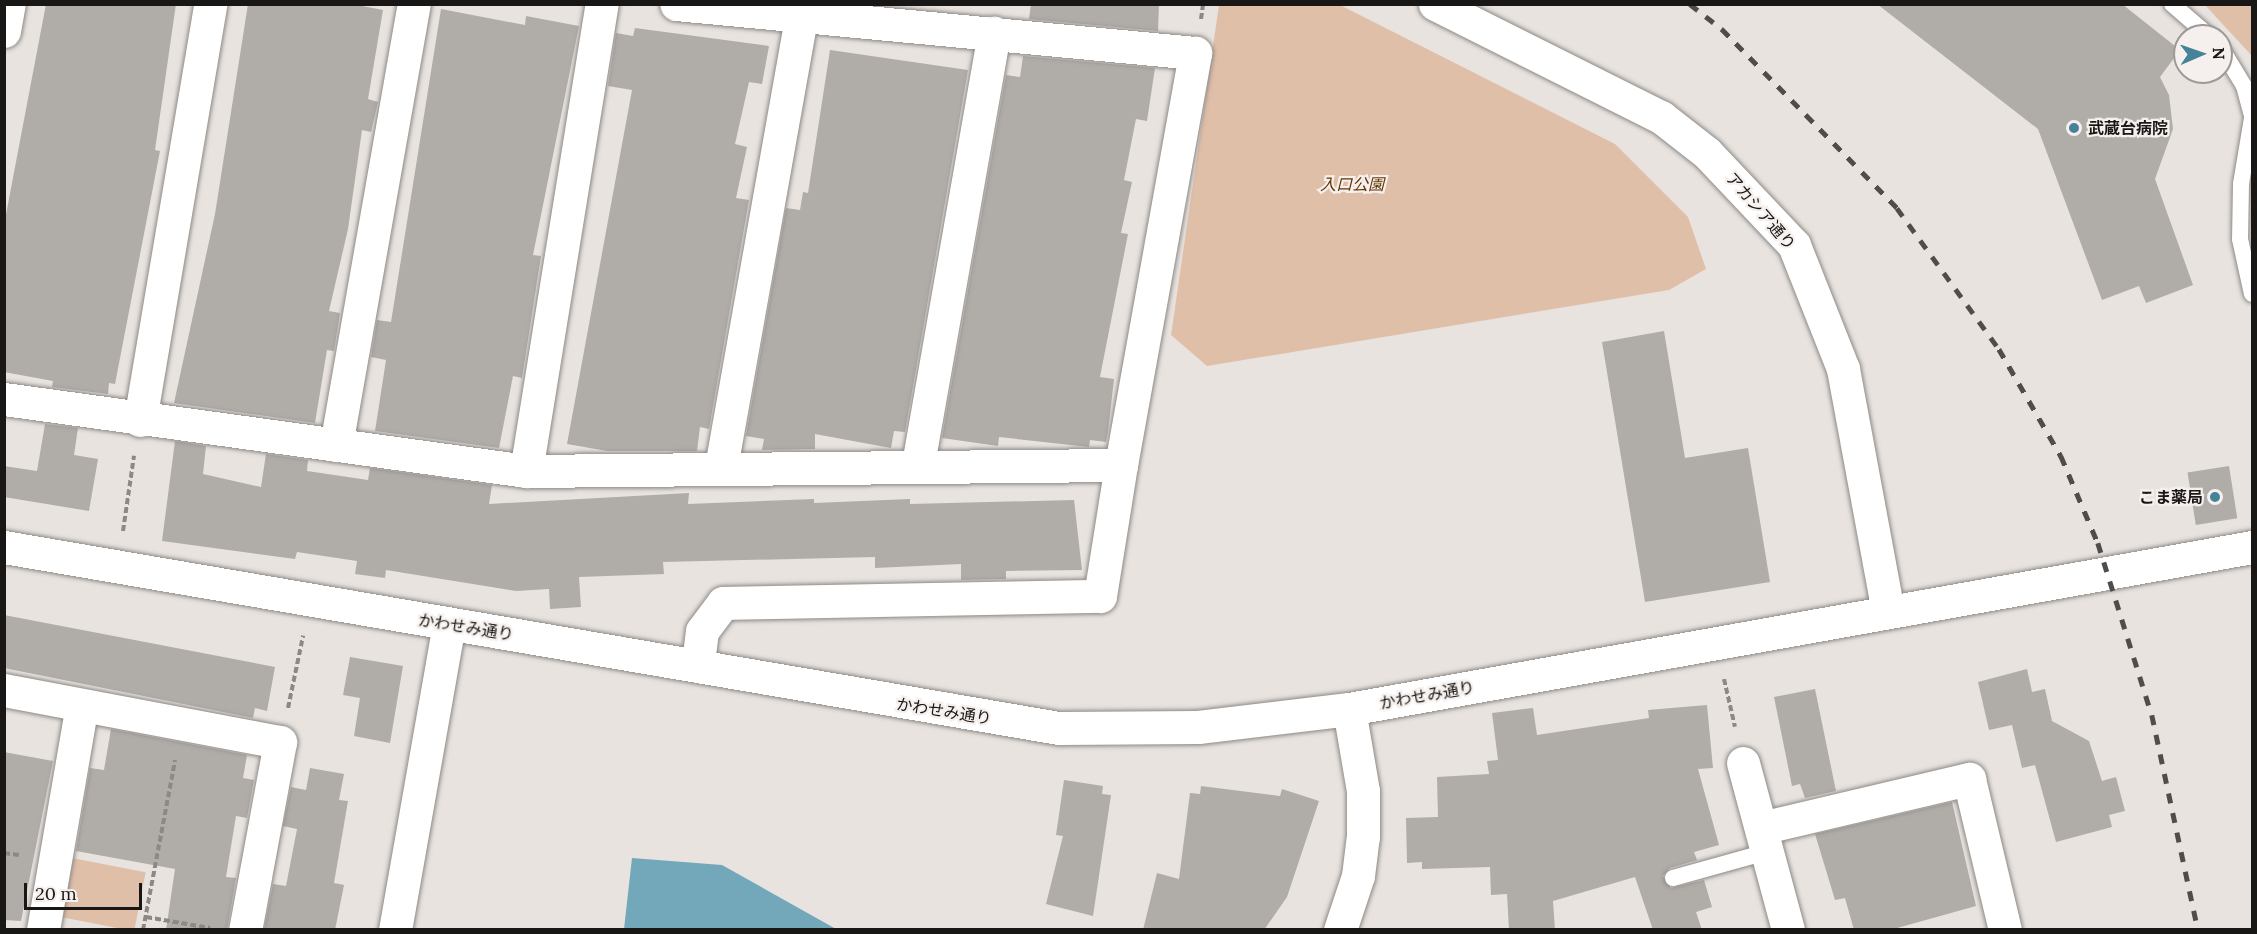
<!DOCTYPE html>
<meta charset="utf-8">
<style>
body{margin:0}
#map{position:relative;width:2257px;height:934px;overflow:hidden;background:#e8e3df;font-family:Lora,"Noto Sans JP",serif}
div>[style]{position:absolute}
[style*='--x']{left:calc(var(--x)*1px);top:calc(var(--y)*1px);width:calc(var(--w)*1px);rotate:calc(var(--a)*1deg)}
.green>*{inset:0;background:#e0bfa9;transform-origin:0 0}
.water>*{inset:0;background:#73a8bb}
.building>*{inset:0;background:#b0aca8;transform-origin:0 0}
.path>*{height:4px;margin-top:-2px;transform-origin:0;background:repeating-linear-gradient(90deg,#8c8885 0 6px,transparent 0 9px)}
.roads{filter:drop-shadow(0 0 2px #8d8985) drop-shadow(0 0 2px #8d8985)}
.lane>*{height:16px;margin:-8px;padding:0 8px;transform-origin:8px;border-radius:8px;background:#fff}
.street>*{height:33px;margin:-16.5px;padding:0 16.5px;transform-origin:16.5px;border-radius:16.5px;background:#fff}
.secondary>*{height:33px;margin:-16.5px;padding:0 16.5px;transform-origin:16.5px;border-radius:16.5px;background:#fff}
.rail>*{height:4.5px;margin-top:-2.25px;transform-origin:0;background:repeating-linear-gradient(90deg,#4f4d4b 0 10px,transparent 0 20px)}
.dots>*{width:16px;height:16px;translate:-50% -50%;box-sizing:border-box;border:3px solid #f5f0ed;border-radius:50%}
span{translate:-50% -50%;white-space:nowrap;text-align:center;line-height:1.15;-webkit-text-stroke:4.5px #f5f0ed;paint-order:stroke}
.poi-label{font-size:16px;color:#191716;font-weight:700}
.left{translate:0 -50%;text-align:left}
.right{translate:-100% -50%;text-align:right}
.park-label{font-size:16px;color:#663302;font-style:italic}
.street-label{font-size:16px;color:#191716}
.frame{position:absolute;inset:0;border:6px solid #191716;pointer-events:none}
.north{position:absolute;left:2173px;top:24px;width:60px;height:60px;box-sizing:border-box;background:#f5f0ed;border:2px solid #9d9997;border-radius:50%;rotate:88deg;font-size:16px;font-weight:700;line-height:24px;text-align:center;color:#191716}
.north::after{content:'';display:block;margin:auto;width:21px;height:27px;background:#458398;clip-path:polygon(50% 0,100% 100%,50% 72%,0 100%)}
.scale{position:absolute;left:24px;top:883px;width:118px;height:27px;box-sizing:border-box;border:3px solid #191716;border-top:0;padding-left:8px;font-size:18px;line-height:21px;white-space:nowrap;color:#191716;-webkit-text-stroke:4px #f5f0ed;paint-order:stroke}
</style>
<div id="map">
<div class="green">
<div style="clip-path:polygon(1219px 5px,1340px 5px,1615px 144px,1688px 217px,1706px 269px,1669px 290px,1207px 366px,1171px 335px)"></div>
<div style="clip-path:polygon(2205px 5px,2252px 5px,2252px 56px)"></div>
<div style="left:72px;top:858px;width:75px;height:60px;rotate:11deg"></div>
</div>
<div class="water">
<div style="clip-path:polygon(632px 858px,722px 865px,836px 929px,624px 929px)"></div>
</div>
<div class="building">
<div style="clip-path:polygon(46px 4px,176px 4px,155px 150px,160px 151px,115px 384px,109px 383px,108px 394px,52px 387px,53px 381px,4px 372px,4px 225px)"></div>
<div style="clip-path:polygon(248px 4px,352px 4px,383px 10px,368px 99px,378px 102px,371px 132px,362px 130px,348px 229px,329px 311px,340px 313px,334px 351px,327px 350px,315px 423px,174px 403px,215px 214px)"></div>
<div style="clip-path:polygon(1031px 4px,1159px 4px,1158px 31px,1029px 19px)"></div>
<div style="clip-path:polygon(1877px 4px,2122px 4px,2180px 50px,2160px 77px,2169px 95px,2173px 129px,2155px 179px,2193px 285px,2146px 303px,2139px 286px,2102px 300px,2038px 129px)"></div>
<div style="clip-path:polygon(441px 9px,525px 25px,526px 16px,579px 26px,533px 255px,541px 256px,522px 378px,513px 376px,499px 448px,375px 431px,386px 360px,371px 357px,377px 320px,391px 322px)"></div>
<div style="clip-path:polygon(635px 28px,769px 46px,762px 84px,749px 82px,735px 144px,747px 147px,736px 198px,749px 200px,709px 429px,700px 427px,697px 451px,607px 451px,567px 444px,632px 90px,608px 86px,616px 33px,633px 36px)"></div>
<div style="clip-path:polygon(830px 50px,968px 70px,905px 432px,894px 431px,891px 448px,815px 434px,815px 449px,762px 450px,764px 439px,746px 436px,786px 208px,800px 210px,803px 192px,808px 193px)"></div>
<div style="clip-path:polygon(1023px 56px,1155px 68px,1147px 121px,1136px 119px,1124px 180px,1132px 182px,1121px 233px,1128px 234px,1100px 377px,1114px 379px,1108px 432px,1106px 442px,1090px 440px,1089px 447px,999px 437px,998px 446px,942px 438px,1006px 75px,1020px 77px)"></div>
<div style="clip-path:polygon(1664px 331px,1685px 458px,1748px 448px,1770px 582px,1645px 602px,1602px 342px)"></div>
<div style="clip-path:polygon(45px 424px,78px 428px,74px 455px,98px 459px,89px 511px,4px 497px,4px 466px,37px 471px)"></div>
<div style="clip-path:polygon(175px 441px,206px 446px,203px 474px,261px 487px,266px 454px,308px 460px,307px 471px,368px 480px,370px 468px,492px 485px,489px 504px,689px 493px,688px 504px,814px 499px,814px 503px,910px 499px,910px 504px,1074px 500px,1082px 570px,1006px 571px,1006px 579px,961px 580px,961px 564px,875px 568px,875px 557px,663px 562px,664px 574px,579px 577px,581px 607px,550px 609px,549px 589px,516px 591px,386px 570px,385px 578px,355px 574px,357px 561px,297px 552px,295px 559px,162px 541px)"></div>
<div style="left:2229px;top:466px;width:53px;height:42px;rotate:81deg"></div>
<div style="clip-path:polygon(4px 615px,275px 667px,267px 711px,255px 708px,253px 718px,4px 668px)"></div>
<div style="clip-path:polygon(350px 657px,403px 666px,390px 743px,354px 736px,360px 698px,343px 695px)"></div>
<div style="clip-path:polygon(2027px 669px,2032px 692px,2045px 689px,2052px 721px,2089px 741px,2102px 781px,2116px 777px,2125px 811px,2109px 815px,2112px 827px,2056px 842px,2035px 765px,2022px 768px,2012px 725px,1989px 730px,1978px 682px)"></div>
<div style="clip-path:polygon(1815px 689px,1836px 791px,1805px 798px,1800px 784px,1792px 786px,1774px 697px)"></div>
<div style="clip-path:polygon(1707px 705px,1713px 768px,1698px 769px,1719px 845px,1694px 852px,1697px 860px,1670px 868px,1663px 876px,1671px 888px,1704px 880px,1712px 907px,1696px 912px,1702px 930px,1653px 930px,1635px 877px,1553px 901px,1555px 930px,1509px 930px,1507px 894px,1491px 895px,1490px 867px,1422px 869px,1422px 862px,1407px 863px,1406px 818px,1438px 817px,1437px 777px,1489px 774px,1487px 761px,1498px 760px,1492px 713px,1533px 708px,1537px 735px,1649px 718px,1648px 710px)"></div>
<div style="clip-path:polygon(111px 729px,247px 755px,243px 778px,254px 780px,247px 818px,236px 816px,226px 877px,236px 878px,227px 930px,166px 930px,175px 869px,76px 851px,90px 768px,104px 770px)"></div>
<div style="clip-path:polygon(4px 752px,53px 761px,21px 921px,4px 920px)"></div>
<div style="clip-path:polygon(310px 768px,344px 774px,339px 800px,348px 801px,334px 883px,344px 885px,335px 930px,264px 930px,273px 884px,286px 886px,297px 829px,283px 826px,291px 787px,306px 790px)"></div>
<div style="clip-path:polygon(1064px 780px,1103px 786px,1102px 794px,1111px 795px,1093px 916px,1046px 904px,1063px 836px,1056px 835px)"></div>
<div style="clip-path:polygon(1201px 786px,1280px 796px,1282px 789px,1319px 801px,1287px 897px,1264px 930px,1143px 930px,1157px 873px,1179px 879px,1190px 793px,1200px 794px)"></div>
<div style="clip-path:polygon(1952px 802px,1976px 906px,1890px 930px,1854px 930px,1845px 898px,1835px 900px,1815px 834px)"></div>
</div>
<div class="path">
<div style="--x:1201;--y:19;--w:15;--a:-82"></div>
<div style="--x:123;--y:531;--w:76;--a:-81.7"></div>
<div style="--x:1724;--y:679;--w:49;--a:77.1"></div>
<div style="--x:288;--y:708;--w:74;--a:-78.2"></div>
<div style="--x:4;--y:853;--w:15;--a:8"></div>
<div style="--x:146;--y:917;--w:65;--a:9.8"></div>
<div style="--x:143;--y:930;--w:173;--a:-79.3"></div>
</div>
<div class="roads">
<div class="lane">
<div style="--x:2172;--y:4;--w:49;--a:40.9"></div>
<div style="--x:2221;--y:48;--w:44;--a:58.8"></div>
<div style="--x:2244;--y:86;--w:31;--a:75"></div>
<div style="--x:2252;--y:118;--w:67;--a:99.5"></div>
<div style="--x:2241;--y:184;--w:55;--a:91"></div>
<div style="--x:2240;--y:239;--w:56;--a:77.7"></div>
<div style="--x:1673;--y:878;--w:98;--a:-15.5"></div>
</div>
<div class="street">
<div style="--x:4;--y:31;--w:27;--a:-80"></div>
<div style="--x:4;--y:399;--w:527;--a:7.85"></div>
<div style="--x:526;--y:471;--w:595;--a:-0.58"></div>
<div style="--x:1121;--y:465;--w:419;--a:-79.8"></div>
<div style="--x:1195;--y:53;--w:521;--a:-174.61"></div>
<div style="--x:140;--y:420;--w:422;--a:-80.4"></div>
<div style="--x:336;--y:445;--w:448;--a:-80"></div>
<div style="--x:918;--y:464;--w:438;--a:-80"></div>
<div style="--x:721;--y:467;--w:457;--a:-79.9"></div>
<div style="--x:526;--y:471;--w:473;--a:-80.8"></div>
<div style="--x:698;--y:663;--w:32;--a:-83"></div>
<div style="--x:702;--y:631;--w:35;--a:-53"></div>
<div style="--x:723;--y:603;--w:377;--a:-1.1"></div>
<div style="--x:1100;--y:596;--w:133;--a:-80.9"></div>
<div style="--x:4;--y:690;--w:281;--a:10.7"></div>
<div style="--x:280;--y:742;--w:191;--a:100.5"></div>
<div style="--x:1743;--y:763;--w:173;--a:74.9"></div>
<div style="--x:1761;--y:828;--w:214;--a:-13.3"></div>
<div style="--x:1969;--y:779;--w:155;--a:76.6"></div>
<div style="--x:43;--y:930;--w:228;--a:-80.2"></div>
</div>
<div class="secondary">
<div style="--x:1435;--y:4;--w:253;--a:26.6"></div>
<div style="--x:1661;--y:117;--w:58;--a:38"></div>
<div style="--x:1707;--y:153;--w:127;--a:46.6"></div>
<div style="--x:1794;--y:245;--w:133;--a:68.4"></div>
<div style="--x:1843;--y:369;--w:246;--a:79.5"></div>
<div style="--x:4;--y:547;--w:1070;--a:9.74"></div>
<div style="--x:1059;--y:728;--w:139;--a:-0.4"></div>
<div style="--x:1198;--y:727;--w:152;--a:-6.8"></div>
<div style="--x:1349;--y:709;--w:917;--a:-10.17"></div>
<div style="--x:395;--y:930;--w:310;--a:-80"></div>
<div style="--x:1340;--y:930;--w:57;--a:-71.6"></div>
<div style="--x:1358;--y:876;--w:39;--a:-83"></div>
<div style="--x:1363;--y:837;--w:46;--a:-90"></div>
<div style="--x:1363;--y:791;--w:83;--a:-99.7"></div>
</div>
</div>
<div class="rail">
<div style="--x:1690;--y:4;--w:41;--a:38"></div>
<div style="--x:1722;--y:29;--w:250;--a:45.6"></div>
<div style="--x:1897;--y:208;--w:174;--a:54.1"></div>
<div style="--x:1999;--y:349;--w:124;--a:59.9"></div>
<div style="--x:2061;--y:456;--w:95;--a:67"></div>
<div style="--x:2098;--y:543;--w:180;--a:72.6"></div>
<div style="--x:2152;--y:715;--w:220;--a:77.9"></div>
</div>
<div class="dots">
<div style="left:2074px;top:128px;background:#458398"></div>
<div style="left:2215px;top:497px;background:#458398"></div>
</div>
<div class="poi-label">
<span class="left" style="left:2088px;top:128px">武蔵台病院</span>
<span class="right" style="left:2203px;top:497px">こま薬局</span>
</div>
<div class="park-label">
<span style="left:1352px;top:184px">入口公園</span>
</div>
<div class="street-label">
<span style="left:1761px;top:211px;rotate:49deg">アカシア通り</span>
<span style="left:466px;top:627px;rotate:9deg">かわせみ通り</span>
<span style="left:1427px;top:695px;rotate:-10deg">かわせみ通り</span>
<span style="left:944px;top:711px;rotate:9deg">かわせみ通り</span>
</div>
<div class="frame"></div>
<div class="north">N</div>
<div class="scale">20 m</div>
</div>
